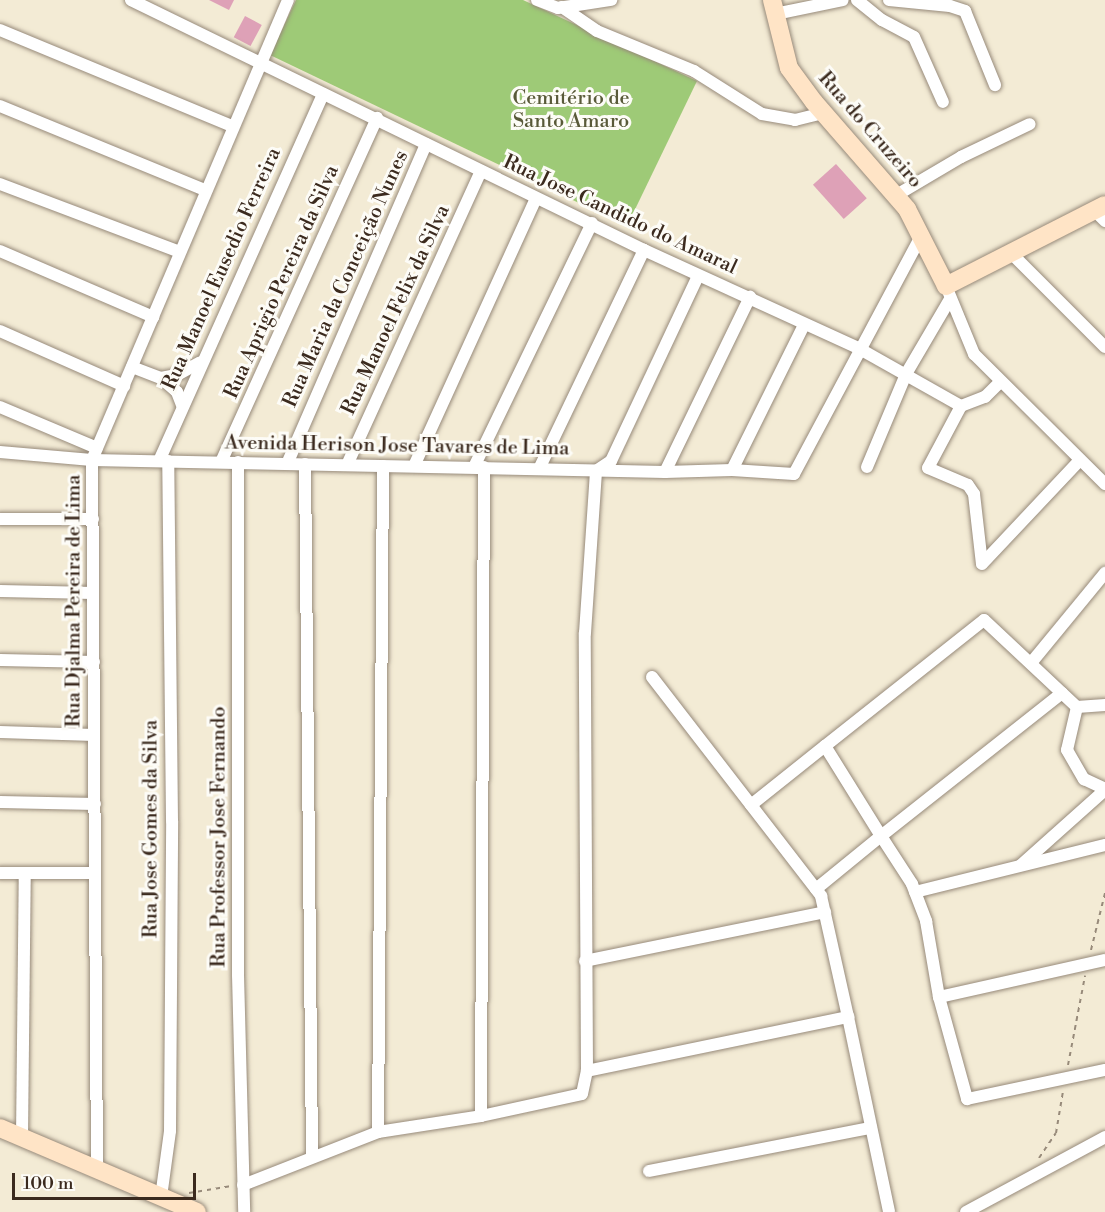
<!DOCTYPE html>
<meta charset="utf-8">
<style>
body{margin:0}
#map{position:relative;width:1105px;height:1212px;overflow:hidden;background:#f3ebd5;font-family:"Libre Bodoni",serif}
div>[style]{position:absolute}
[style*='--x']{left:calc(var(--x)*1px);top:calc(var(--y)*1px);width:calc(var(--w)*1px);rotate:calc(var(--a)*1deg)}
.green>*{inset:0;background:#9eca77}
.building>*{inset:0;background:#dea1b7;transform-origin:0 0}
.path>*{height:2px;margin-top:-1px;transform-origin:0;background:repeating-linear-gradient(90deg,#978a7a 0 4.5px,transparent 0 9px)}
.roads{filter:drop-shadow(0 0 2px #978a7a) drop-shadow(0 0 2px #978a7a)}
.street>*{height:12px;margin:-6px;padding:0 6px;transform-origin:6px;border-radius:6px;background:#fff}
.secondary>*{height:18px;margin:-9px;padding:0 9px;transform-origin:9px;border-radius:9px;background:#ffe4c6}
span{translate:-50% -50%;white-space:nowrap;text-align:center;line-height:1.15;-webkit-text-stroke:6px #fdfcf7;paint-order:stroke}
.park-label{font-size:20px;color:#595a39}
.street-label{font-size:20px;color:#3b2a1e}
.scale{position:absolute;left:12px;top:1173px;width:184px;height:27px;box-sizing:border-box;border:3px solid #3b2a1e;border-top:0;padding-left:8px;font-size:18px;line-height:21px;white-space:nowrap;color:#3b2a1e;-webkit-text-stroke:4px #fdfcf7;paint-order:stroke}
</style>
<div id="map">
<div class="green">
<div style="clip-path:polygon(296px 0,523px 0,697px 81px,627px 226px,270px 55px)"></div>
</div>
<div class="building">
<div style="clip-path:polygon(209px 0,234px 0,229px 10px)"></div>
<div style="left:245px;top:16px;width:19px;height:24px;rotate:28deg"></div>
<div style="left:836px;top:164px;width:46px;height:31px;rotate:48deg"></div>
</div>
<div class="path">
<div style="--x:1091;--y:950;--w:59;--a:-76.2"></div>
<div style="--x:1068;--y:1065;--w:91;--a:-79.2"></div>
<div style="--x:1039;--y:1158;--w:30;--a:-56"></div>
<div style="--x:1056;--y:1133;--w:43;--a:-80.5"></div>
<div style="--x:189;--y:1193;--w:43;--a:-9.5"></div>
</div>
<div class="roads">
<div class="street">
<div style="--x:131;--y:0;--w:571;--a:25.98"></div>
<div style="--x:644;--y:250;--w:235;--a:24.6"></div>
<div style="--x:858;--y:348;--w:118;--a:29.4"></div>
<div style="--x:537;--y:0;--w:22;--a:21"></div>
<div style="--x:558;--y:8;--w:54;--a:-8.6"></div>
<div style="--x:857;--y:0;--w:32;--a:39"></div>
<div style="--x:882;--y:20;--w:36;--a:28"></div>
<div style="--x:914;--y:37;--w:71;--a:66"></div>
<div style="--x:889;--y:0;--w:61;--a:5.6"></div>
<div style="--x:950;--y:6;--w:16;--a:18"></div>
<div style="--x:965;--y:11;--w:80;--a:67.9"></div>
<div style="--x:562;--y:7;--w:42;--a:34.4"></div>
<div style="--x:597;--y:31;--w:105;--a:22.4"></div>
<div style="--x:694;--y:71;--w:80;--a:32.3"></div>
<div style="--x:762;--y:114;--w:34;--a:10"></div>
<div style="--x:795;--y:120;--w:29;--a:-14"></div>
<div style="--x:775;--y:14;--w:69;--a:-11.6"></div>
<div style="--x:0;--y:30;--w:251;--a:22.5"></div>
<div style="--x:0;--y:106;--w:222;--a:22.3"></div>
<div style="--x:0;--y:184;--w:192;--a:20.7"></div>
<div style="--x:895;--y:196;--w:77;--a:-30.6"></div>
<div style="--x:961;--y:157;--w:76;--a:-25.6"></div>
<div style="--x:1094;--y:210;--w:16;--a:45"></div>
<div style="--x:0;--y:251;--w:167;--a:23.3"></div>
<div style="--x:1013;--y:255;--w:130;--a:45"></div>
<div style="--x:946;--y:286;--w:74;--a:67.6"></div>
<div style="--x:974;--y:354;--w:185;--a:44.8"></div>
<div style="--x:0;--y:331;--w:136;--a:23.9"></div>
<div style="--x:132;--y:367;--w:31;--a:21"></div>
<div style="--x:161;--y:378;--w:16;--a:-11"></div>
<div style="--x:177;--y:375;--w:26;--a:-29"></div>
<div style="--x:161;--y:378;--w:21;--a:41"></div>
<div style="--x:177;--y:392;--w:14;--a:69"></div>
<div style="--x:961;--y:406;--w:70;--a:118"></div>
<div style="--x:928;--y:468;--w:43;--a:23"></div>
<div style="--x:968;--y:485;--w:11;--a:56"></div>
<div style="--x:974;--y:494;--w:70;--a:83.5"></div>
<div style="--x:982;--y:564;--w:143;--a:-46.7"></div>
<div style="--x:961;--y:406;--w:26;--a:-21"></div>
<div style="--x:985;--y:397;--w:21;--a:-45"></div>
<div style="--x:0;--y:407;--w:105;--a:22.9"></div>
<div style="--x:0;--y:452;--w:92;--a:5"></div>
<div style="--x:92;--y:460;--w:573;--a:1.2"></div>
<div style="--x:665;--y:472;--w:67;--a:-1.7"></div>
<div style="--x:732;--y:470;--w:62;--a:3.7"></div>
<div style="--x:794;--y:474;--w:272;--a:-61.9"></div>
<div style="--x:159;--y:461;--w:402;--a:-65.9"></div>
<div style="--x:221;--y:462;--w:378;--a:-65.6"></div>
<div style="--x:238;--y:462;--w:513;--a:90"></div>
<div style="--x:238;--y:975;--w:237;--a:88.5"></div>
<div style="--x:287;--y:464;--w:349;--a:-66.5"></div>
<div style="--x:305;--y:464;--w:692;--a:89.42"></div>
<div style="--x:347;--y:465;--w:323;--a:-65.5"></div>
<div style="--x:414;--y:466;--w:294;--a:-65.5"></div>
<div style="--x:474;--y:467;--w:271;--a:-64.2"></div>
<div style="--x:867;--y:467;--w:101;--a:-67.2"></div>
<div style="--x:906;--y:374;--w:87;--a:-59.6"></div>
<div style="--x:539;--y:469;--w:243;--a:-64.4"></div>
<div style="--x:732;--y:470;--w:162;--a:-63.6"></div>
<div style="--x:596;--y:471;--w:18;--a:-34"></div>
<div style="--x:611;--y:461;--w:204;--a:-64.8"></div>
<div style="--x:665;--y:472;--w:195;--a:-64.1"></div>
<div style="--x:0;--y:519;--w:93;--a:0"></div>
<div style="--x:0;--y:591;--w:93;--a:1.2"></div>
<div style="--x:0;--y:660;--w:94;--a:1.2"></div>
<div style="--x:1031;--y:663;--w:117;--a:-50.6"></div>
<div style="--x:652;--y:677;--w:277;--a:52.3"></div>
<div style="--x:821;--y:896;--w:124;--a:77.4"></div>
<div style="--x:1062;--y:693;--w:231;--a:141.7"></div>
<div style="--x:881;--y:836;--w:57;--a:57.1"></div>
<div style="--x:912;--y:884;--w:40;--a:69"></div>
<div style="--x:926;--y:921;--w:77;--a:80.3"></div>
<div style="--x:939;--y:997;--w:106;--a:74.6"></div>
<div style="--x:967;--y:1099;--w:141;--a:-11.9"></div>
<div style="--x:1077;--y:707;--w:28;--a:-4"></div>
<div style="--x:0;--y:732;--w:94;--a:1.8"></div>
<div style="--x:0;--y:802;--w:95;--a:1.2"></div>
<div style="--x:751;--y:805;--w:95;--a:-38.6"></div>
<div style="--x:1021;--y:865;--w:113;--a:-41.8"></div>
<div style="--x:0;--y:873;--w:95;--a:0"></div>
<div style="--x:816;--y:889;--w:84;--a:-39.2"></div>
<div style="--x:881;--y:836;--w:106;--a:-121.9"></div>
<div style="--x:825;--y:746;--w:203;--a:-38.4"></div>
<div style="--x:984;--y:620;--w:127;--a:43.1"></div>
<div style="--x:1077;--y:707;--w:44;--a:103.1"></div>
<div style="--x:1067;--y:750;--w:34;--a:60"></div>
<div style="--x:1084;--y:779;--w:23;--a:25"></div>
<div style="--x:915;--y:892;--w:196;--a:-13.9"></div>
<div style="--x:585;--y:961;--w:245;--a:-11.5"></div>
<div style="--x:939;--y:997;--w:170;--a:-12.6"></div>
<div style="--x:587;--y:1071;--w:267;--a:-11.7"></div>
<div style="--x:848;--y:1017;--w:199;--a:78.1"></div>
<div style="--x:481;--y:1116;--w:103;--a:-12.3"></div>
<div style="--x:582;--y:1094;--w:24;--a:-78"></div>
<div style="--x:587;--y:1071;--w:438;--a:-90.3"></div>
<div style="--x:585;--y:633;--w:162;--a:-86.1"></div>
<div style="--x:378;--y:1132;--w:666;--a:-89.57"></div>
<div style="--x:22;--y:1138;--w:265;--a:-89.4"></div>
<div style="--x:97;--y:1169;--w:709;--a:-90.4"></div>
<div style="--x:92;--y:460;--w:500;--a:-66.92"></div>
<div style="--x:649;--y:1171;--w:226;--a:-11"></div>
<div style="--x:243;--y:1185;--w:145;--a:-21.4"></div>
<div style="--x:378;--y:1132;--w:104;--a:-8.8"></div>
<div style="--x:481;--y:1116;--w:649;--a:-89.74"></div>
<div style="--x:161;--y:1197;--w:67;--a:-82.2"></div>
<div style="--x:170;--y:1131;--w:310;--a:-89.6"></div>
<div style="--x:172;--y:821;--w:360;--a:-90.6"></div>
<div style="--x:966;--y:1212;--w:158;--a:-28.3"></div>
</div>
<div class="secondary">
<div style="--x:772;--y:0;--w:70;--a:76"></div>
<div style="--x:789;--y:68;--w:42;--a:53.7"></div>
<div style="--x:814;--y:102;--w:142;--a:49"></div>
<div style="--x:907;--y:209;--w:86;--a:63.1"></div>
<div style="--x:946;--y:286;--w:178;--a:-27"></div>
<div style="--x:0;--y:1128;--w:214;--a:23.1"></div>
</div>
</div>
<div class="park-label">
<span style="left:571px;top:110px">Cemitério de<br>Santo Amaro</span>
</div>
<div class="street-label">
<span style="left:870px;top:130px;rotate:49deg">Rua do Cruzeiro</span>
<span style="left:620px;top:215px;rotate:25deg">Rua Jose Candido do Amaral</span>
<span style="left:222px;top:269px;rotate:-66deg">Rua Manoel Eusedio Ferreira</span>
<span style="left:346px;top:279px;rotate:-66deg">Rua Maria da Conceição Nunes</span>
<span style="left:282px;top:282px;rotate:-66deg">Rua Aprigio Pereira da Silva</span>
<span style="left:396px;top:310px;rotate:-65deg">Rua Manoel Felix da Silva</span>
<span style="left:397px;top:446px;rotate:1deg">Avenida Herison Jose Tavares de Lima</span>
<span style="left:74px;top:601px;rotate:-90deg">Rua Djalma Pereira de Lima</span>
<span style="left:151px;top:829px;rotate:-90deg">Rua Jose Gomes da Silva</span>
<span style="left:219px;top:837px;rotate:-90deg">Rua Professor Jose Fernando</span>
</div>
<div class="scale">100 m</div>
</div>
